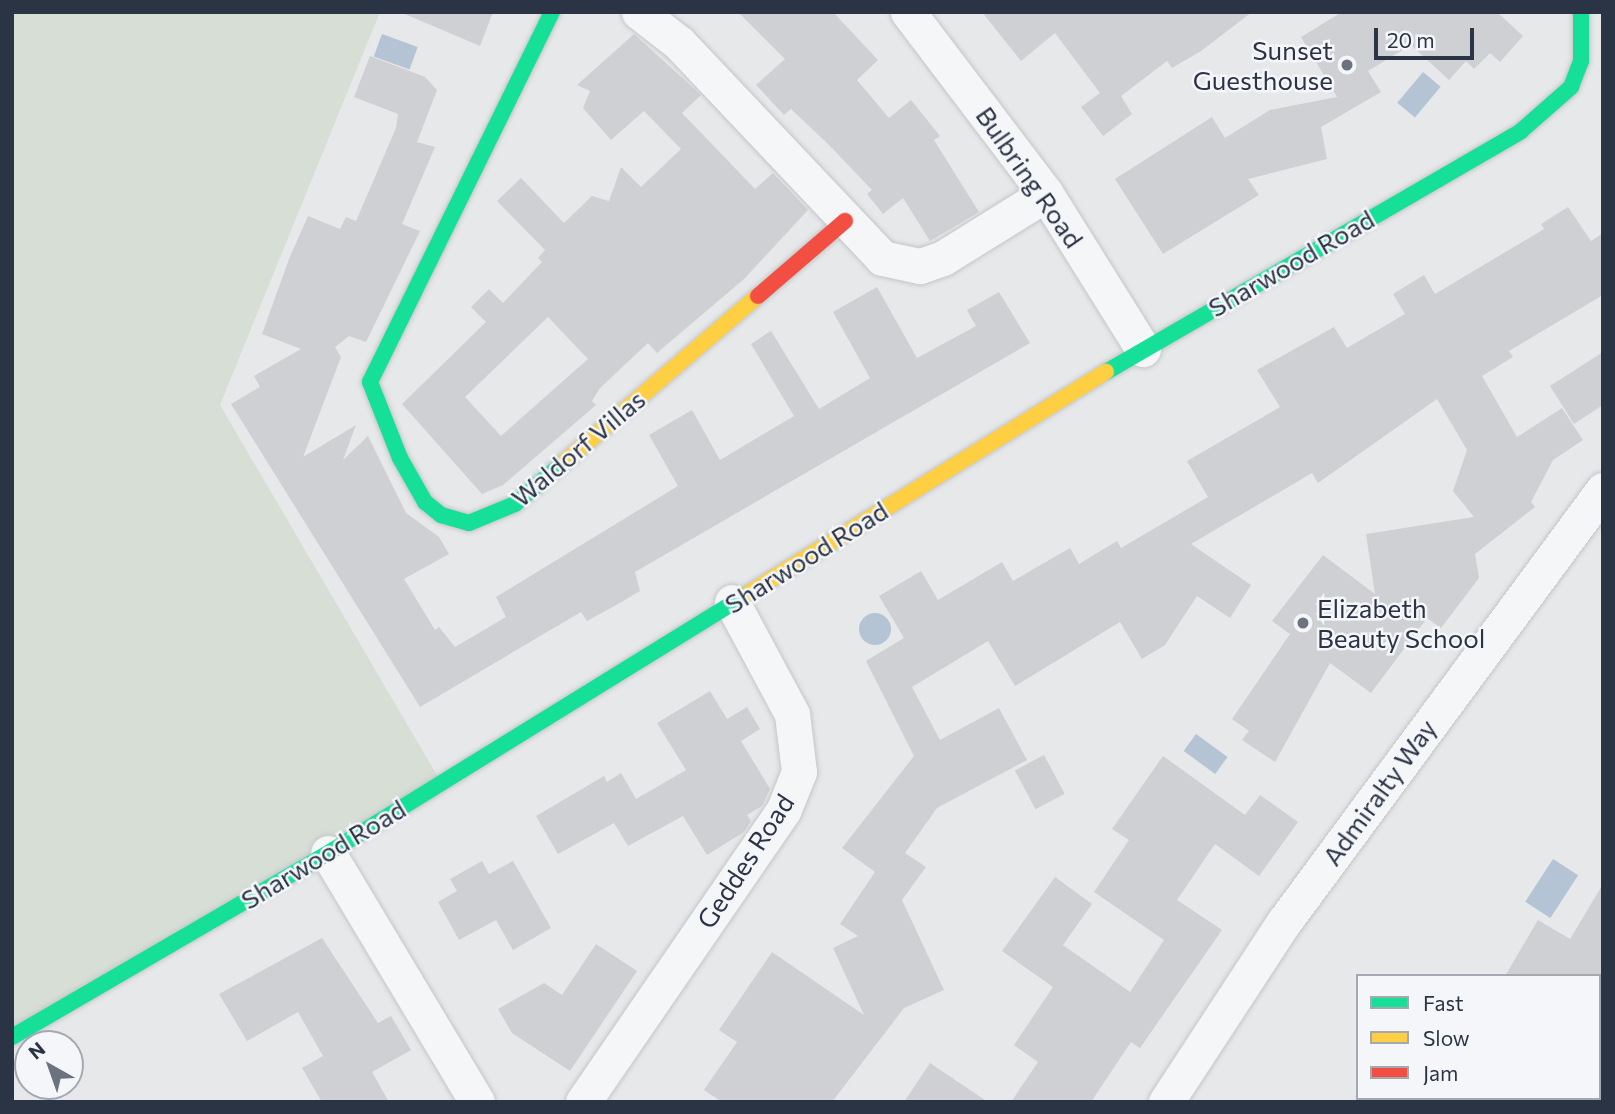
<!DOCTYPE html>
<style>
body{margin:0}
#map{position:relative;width:1615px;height:1114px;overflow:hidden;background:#e6e8ea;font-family:Commissioner,sans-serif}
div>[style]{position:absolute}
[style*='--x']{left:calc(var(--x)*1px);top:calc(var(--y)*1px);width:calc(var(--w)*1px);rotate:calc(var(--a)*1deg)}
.green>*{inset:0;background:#d6ded6}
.water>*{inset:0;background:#b4c4d5;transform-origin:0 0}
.round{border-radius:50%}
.building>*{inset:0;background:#ced0d3;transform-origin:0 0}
.roads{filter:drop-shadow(0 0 2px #c4c6c8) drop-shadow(0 0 2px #c4c6c8)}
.street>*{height:35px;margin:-17.5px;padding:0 17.5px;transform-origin:17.5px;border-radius:17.5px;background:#f5f6f7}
.fast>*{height:16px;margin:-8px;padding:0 8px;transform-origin:8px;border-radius:8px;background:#16e098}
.slow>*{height:16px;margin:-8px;padding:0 8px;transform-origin:8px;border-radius:8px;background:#ffcf43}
.jam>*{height:16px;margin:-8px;padding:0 8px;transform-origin:8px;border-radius:8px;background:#f24e42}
.dots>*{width:19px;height:19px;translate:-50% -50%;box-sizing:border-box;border:4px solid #f4f6f9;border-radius:50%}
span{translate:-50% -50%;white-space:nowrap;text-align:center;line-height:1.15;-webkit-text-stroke:5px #f4f6f9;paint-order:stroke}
.poi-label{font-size:26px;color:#2b3445}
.right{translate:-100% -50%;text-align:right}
.left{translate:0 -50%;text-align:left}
.street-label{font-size:26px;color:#2b3445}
.frame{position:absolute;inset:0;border:14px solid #2b3445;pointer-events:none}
.legend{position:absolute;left:1356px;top:974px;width:245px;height:126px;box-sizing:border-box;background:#f4f6f9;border:2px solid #a4a8b1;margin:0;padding:9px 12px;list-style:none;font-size:21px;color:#2b3445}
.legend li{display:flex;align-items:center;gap:14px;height:35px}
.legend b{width:35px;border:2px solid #a4a8b1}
.north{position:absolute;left:14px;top:1030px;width:70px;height:70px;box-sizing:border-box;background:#f4f6f9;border:2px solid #a4a8b1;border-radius:50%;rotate:320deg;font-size:19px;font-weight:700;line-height:28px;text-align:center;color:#2b3445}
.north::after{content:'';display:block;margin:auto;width:24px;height:32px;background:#6c737f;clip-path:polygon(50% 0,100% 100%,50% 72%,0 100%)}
.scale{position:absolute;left:1374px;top:28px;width:100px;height:32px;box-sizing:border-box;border:4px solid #2b3445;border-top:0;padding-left:9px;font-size:21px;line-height:24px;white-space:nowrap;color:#2b3445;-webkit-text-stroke:5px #f4f6f9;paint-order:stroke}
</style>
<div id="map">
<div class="green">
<div style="clip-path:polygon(12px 12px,380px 12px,220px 405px,438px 777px,12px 1032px)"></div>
</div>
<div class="water">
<div style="left:382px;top:34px;width:38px;height:24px;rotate:20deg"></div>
<div style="left:1423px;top:72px;width:23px;height:40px;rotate:40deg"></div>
<div class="round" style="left:859px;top:613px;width:32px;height:32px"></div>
<div style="left:1196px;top:734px;width:39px;height:21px;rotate:36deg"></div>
<div style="left:1553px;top:859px;width:30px;height:51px;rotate:33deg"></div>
</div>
<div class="building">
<div style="clip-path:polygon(400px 12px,493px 12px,480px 46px)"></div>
<div style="clip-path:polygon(738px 12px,833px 12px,878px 60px,857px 80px,889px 118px,911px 100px,940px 136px,934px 140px,979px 212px,930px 241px,903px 198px,883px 214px,867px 194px,872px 190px,829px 145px,791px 109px,784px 115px,756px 85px,785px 59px)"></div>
<div style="clip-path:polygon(982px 12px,1252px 12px,1201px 51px,1172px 68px,1167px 61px,1121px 96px,1132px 114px,1103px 136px,1081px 107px,1100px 93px,1055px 33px,1021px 61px)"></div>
<div style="clip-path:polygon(1342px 12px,1497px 12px,1523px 36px,1500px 62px,1490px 53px,1474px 69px,1466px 61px,1449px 80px,1411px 45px,1368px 71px,1381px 92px,1321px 127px,1327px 159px,1248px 179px,1259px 195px,1163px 254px,1115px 179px,1212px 117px,1225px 138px,1270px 110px,1337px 97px,1301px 37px)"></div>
<div style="clip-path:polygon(evenodd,634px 34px,701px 95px,682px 113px,755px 189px,773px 173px,808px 210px,744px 279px,657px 353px,648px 343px,600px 388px,592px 401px,596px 405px,503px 485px,482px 494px,402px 404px,486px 322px,471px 307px,489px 289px,503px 303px,542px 262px,538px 258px,545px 250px,497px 201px,521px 178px,564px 223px,592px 196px,609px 201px,621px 167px,641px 187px,681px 149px,644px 111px,611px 140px,583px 108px,590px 91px,577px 85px,634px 34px,548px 317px,588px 359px,501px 436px,465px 397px,548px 317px)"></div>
<div style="clip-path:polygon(370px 56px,425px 77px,437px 90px,417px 142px,435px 147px,402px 224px,420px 231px,366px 342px,349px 336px,335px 347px,341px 357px,303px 457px,356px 425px,343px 460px,368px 436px,406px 513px,439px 537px,449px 554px,404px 579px,435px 630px,439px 627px,455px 647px,506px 617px,496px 597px,678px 486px,649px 435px,692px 410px,720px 460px,794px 416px,751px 344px,771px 331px,819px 409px,870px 378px,833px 312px,877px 287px,917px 358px,976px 326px,967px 310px,999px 292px,1030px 343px,635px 572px,640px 591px,618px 604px,587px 621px,581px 612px,420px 707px,231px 404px,260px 387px,254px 376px,301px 349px,262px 334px,289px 259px,308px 216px,340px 229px,346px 217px,356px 221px,396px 128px,398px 114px,354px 97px)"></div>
<div style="clip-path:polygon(1568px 207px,1591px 241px,1603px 233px,1603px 295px,1509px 351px,1513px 357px,1482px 376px,1517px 437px,1562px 408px,1583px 440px,1553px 460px,1531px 502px,1535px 507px,1475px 554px,1479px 578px,1441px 628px,1427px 618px,1371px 693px,1330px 663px,1275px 762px,1242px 740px,1249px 731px,1232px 719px,1290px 634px,1272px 621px,1323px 555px,1375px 594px,1366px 534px,1474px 517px,1453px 491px,1467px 450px,1437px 399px,1318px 483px,1312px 473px,1191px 544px,1251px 585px,1230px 618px,1197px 596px,1165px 645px,1142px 659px,1120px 622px,1015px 686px,988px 641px,912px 687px,940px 740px,999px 708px,1027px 760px,937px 808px,905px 853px,926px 867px,902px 900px,944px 990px,904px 1008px,832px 1102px,722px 1102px,704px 1090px,737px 1042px,719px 1030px,772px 952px,864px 1015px,833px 948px,858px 936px,840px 924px,875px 872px,842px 848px,914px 756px,866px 661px,904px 638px,879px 596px,921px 571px,938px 600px,1002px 562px,1013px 581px,1070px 548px,1079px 564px,1117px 541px,1121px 548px,1208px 497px,1187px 461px,1280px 407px,1257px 370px,1334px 327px,1347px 348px,1405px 314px,1393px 294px,1424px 275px,1435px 294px,1544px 229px,1541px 224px)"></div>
<div style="clip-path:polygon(1603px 352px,1603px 405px,1574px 424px,1550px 386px)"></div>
<div style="clip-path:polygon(710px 691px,727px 719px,747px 707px,760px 729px,741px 741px,770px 789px,762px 806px,747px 815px,751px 821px,744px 832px,707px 855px,683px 816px,628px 846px,614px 823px,558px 854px,536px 816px,604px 776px,607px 782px,621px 773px,636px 799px,686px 770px,657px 723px)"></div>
<div style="left:1044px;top:755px;width:44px;height:33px;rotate:62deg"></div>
<div style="clip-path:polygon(1163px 756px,1245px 815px,1260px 795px,1298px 822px,1259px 876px,1215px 844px,1177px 900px,1222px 930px,1140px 1048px,1131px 1042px,1091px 1102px,1011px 1102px,1038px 1062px,1014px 1045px,1053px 987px,1002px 951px,1055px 877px,1092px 904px,1063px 945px,1130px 992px,1164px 940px,1094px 892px,1129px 840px,1112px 829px)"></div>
<div style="clip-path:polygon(482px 861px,489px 874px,513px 861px,551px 928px,513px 950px,496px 920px,459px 940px,438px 902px,457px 891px,450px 879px)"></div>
<div style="clip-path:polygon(1603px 884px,1603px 976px,1505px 976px,1538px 920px,1570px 939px)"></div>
<div style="clip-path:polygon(322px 938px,378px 1023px,391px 1016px,411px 1050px,372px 1072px,389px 1102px,322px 1102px,302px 1068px,323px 1056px,298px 1012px,247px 1041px,219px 994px)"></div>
<div style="clip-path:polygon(596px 944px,637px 971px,570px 1071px,512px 1033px,498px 1009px,544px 983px,562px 995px)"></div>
<div style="clip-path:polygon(930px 1063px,988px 1102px,904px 1102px)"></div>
</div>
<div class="roads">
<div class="street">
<div style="--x:639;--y:12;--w:51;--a:37.8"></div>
<div style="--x:679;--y:43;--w:296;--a:46.6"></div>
<div style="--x:882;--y:258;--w:39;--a:12"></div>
<div style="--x:920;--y:266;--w:24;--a:-19"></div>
<div style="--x:943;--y:258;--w:121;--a:-31.9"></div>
<div style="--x:908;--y:12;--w:228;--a:52.8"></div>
<div style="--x:1046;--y:194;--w:183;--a:58"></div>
<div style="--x:328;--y:853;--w:290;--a:59.1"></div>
<div style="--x:583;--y:1102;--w:355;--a:-55.5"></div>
<div style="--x:784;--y:809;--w:40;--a:-68"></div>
<div style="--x:799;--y:772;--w:58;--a:-96.9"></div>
<div style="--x:792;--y:714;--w:127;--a:-118.2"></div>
<div style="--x:1166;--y:1102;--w:215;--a:-56.8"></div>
<div style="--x:1284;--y:922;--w:537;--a:-53.56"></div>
</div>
<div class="fast">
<div style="--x:552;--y:12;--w:412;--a:116.2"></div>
<div style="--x:370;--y:382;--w:82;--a:68.5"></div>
<div style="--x:400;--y:458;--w:51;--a:60.4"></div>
<div style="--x:425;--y:502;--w:21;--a:39"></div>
<div style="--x:441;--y:515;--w:29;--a:16"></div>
<div style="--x:469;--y:523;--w:50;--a:-22.4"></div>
<div style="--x:515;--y:504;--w:63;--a:-40.5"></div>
<div style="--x:1106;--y:372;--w:480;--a:-30.1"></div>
<div style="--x:1521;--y:131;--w:67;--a:-41.3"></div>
<div style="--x:1571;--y:87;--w:28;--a:-69"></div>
<div style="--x:1581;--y:61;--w:49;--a:-90"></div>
<div style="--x:12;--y:1037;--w:366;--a:-30.2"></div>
<div style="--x:328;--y:853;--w:495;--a:-31.7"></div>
</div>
<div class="slow">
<div style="--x:563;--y:463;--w:257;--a:-40.6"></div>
<div style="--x:749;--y:593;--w:420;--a:-31.8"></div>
</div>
<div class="jam">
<div style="--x:758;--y:296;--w:115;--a:-40.8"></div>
</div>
</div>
<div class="dots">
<div style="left:1347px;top:65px;background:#6c737f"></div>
<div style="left:1303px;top:623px;background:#6c737f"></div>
</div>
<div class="poi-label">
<span class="right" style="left:1333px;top:65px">Sunset<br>Guesthouse</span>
<span class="left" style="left:1317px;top:623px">Elizabeth<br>Beauty School</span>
</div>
<div class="street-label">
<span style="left:1030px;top:177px;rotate:55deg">Bulbring Road</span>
<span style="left:1291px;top:263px;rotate:-30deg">Sharwood Road</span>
<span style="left:578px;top:448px;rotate:-40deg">Waldorf Villas</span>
<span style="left:806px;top:557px;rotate:-32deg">Sharwood Road</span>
<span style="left:1379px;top:792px;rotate:-54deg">Admiralty Way</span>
<span style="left:323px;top:854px;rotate:-31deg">Sharwood Road</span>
<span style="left:745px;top:861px;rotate:-57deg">Geddes Road</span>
</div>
<div class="frame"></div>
<ul class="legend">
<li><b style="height:9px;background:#16e098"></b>Fast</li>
<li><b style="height:9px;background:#ffcf43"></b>Slow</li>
<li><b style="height:9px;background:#f24e42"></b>Jam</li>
</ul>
<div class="north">N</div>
<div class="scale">20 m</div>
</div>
